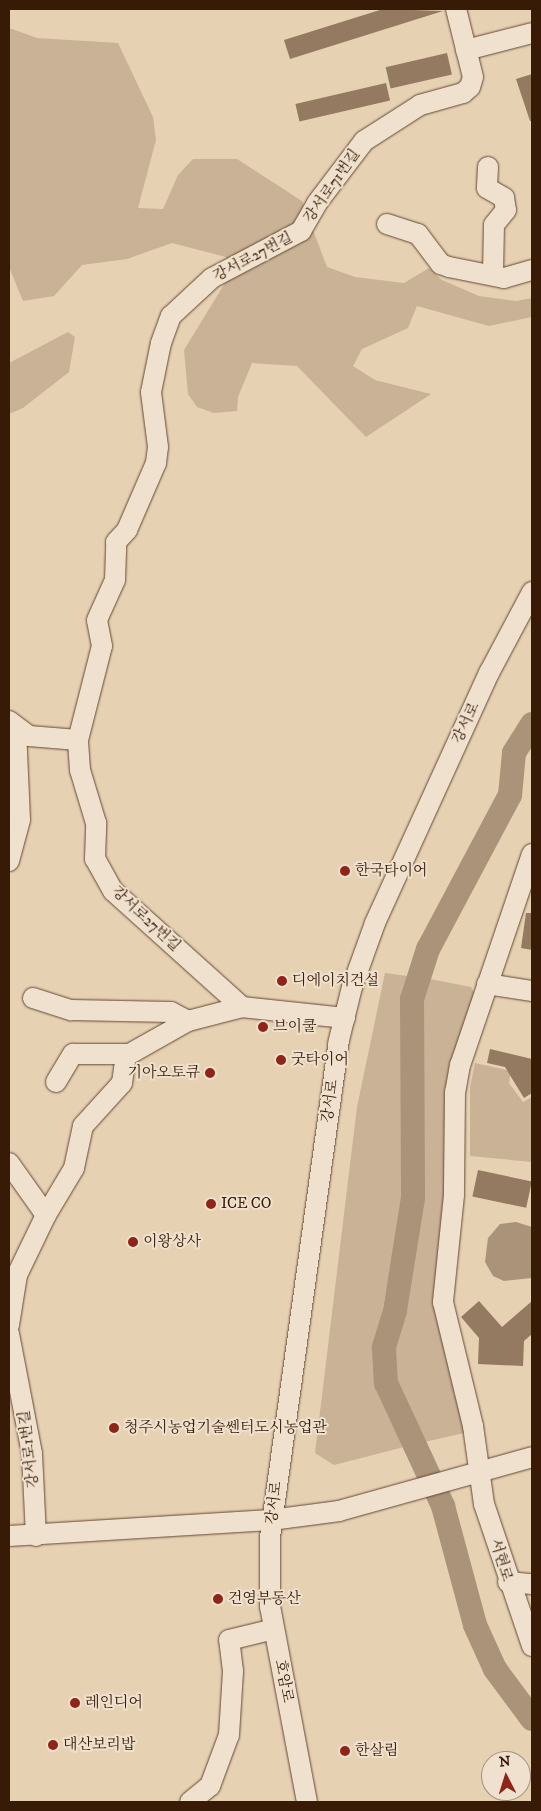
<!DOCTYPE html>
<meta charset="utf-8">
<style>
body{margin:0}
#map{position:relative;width:541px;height:1811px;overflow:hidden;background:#e7d1b3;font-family:"IM FELL DW Pica","Noto Serif KR",serif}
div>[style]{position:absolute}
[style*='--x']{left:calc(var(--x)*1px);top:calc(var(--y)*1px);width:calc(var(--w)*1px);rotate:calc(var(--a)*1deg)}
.green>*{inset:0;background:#c9b296}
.water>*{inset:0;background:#ab9379}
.river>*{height:24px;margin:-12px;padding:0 12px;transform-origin:12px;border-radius:12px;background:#ab9379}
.building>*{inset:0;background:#937a60;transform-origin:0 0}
.roads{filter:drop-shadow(0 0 1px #634832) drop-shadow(0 0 1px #634832)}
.minor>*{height:20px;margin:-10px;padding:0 10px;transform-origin:10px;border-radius:10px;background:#efe1ce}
.dots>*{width:14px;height:14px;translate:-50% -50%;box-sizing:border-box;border:2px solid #efe1ce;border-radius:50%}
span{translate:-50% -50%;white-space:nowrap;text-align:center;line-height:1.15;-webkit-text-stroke:4px #efe1ce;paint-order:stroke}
.street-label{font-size:15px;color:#371b07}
.poi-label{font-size:15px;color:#371b07}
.left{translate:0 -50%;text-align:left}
.right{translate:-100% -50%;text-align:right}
.frame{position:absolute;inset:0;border:10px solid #371b07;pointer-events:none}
.north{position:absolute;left:481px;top:1751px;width:50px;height:50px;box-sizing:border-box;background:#efe1ce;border:1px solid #a5927e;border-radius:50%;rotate:355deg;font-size:14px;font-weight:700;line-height:20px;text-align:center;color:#371b07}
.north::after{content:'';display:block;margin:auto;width:18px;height:22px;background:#8f2418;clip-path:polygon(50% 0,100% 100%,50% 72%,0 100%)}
</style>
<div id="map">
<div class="green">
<div style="clip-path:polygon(9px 28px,37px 38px,118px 43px,153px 117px,156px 140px,138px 208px,163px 209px,178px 175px,193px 159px,237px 159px,302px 201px,327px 267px,355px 277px,404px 283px,429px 268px,442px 280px,479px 296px,516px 301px,532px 298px,532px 317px,489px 326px,417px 306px,408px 328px,362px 349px,353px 366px,375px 380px,431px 394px,366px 437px,297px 366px,252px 363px,238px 397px,237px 411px,214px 413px,197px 407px,188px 394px,184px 350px,228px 278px,226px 257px,172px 243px,127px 259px,82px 265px,54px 296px,23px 301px,9px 267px)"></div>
<div style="clip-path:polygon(68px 332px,75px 337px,69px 372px,23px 408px,9px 414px,9px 363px)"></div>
<div style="clip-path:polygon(385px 973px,415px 977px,407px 1002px,403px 1193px,377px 1342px,379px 1388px,408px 1446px,334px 1465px,315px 1453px,357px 1107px)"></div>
<div style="clip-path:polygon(430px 979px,471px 987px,476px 997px,438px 1283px,467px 1427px,464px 1433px,420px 1443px,402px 1406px,389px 1364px,422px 1197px,419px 1015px)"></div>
<div style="clip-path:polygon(475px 1063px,511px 1071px,509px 1083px,523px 1102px,532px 1097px,532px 1162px,470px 1156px,470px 1087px)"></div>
</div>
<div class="water">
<div style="clip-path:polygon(516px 1222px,532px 1227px,532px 1278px,504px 1281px,493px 1276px,485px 1262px,488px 1238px,500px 1224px)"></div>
</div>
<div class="river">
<div style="--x:532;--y:724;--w:34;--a:122"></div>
<div style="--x:514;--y:753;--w:42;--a:95.4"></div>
<div style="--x:510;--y:795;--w:174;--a:118"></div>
<div style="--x:428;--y:949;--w:52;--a:107.7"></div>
<div style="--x:412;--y:999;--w:199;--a:89.7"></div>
<div style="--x:413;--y:1198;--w:114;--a:99.1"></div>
<div style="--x:395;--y:1311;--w:39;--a:107"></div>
<div style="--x:384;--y:1348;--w:35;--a:87"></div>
<div style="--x:386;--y:1383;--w:136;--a:65.1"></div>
<div style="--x:443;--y:1506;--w:123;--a:74.9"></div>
<div style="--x:475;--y:1625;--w:48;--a:65.6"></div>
<div style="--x:495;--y:1669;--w:62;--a:53.5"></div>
</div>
<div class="building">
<div style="clip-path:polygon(383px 9px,443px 11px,290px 59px,284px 40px)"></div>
<div style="left:447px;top:53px;width:22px;height:63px;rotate:77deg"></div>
<div style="clip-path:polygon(532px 74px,532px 121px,530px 121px,516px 79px)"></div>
<div style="left:386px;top:83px;width:18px;height:93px;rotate:77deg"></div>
<div style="clip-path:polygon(526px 913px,532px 913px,532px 950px,521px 948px)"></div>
<div style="clip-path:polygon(490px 1049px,532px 1059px,532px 1093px,524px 1098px,505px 1067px,487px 1063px)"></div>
<div style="left:478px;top:1170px;width:55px;height:27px;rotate:12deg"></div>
<div style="clip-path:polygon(479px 1301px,502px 1327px,532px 1301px,532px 1334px,524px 1341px,523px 1366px,478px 1364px,479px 1338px,461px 1317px)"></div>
</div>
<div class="roads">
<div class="minor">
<div style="--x:466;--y:50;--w:68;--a:-14.4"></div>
<div style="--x:488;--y:167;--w:21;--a:93"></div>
<div style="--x:487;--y:188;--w:20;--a:30"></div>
<div style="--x:504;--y:198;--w:12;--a:81"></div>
<div style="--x:506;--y:210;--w:19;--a:129"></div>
<div style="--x:494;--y:225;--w:48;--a:91.2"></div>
<div style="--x:387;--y:224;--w:33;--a:18"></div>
<div style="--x:418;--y:234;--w:38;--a:53"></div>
<div style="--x:441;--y:264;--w:9;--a:21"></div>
<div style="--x:449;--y:267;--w:56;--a:11.3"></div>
<div style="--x:504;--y:278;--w:29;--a:-16"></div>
<div style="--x:9;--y:721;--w:25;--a:37"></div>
<div style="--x:29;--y:736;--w:49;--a:4.7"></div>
<div style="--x:532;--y:854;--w:223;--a:108.8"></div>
<div style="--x:460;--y:1065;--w:27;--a:100"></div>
<div style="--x:455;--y:1092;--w:103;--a:90.6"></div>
<div style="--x:454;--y:1195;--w:108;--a:95.9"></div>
<div style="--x:443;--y:1302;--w:128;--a:76.4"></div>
<div style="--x:473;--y:1426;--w:79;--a:82"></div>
<div style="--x:484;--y:1504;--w:150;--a:71.3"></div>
<div style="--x:9;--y:861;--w:42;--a:-75"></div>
<div style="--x:20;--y:820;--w:93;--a:-92.5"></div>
<div style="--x:487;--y:984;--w:46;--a:8.8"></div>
<div style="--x:33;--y:998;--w:40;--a:18"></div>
<div style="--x:71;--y:1010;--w:100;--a:1.1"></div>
<div style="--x:171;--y:1012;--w:19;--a:28"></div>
<div style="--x:345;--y:1018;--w:104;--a:-173.9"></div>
<div style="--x:242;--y:1007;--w:173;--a:-138"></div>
<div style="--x:113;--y:891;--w:37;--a:-119"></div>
<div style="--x:95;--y:859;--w:36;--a:-88"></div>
<div style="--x:96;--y:823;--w:55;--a:-106.8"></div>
<div style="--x:80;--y:770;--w:30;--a:-94"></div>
<div style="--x:78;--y:740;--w:97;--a:-75.7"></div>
<div style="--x:102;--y:646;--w:26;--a:-101"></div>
<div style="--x:97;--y:620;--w:44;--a:-65.8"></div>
<div style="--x:115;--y:580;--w:38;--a:-88"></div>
<div style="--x:116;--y:542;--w:16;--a:-47"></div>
<div style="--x:127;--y:530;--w:73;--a:-66.6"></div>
<div style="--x:156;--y:463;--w:16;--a:-83"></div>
<div style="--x:158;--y:447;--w:55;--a:-97.3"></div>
<div style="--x:151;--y:392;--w:50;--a:-78.5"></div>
<div style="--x:161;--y:343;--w:29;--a:-70"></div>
<div style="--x:171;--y:316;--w:56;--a:-42.8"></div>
<div style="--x:212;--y:278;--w:101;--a:-27.8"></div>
<div style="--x:301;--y:231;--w:32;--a:-60"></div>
<div style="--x:317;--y:203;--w:78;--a:-52.8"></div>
<div style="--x:364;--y:141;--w:67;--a:-32.7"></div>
<div style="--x:420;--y:105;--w:45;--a:-15.6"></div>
<div style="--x:463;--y:93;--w:9;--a:-41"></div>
<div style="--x:470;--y:87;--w:10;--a:-73"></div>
<div style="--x:473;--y:77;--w:70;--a:-104"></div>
<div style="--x:56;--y:1082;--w:33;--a:-59"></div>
<div style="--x:73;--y:1054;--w:55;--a:0"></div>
<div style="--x:9;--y:1163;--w:64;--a:54.6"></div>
<div style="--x:46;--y:1215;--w:67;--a:115.8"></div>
<div style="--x:17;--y:1275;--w:51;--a:99.1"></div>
<div style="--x:46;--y:1215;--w:55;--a:-59.2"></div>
<div style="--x:74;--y:1168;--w:43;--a:-77.9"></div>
<div style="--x:83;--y:1126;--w:58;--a:-47.8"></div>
<div style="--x:122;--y:1083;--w:27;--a:-82"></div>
<div style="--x:126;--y:1056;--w:71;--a:-29.4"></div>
<div style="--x:188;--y:1021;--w:56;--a:-14.5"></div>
<div style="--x:9;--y:1334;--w:122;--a:79.1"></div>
<div style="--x:32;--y:1454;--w:82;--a:87.2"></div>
<div style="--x:9;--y:1536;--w:262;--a:-3.5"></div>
<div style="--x:271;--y:1520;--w:69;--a:-7.5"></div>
<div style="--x:339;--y:1511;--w:200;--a:-15.6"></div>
<div style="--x:508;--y:1582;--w:24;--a:5"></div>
<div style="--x:190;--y:1802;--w:26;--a:-39"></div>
<div style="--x:210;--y:1786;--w:54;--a:-69.6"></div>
<div style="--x:229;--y:1735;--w:64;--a:-86.4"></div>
<div style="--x:233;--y:1671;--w:31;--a:-97"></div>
<div style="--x:229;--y:1640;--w:46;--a:-13.7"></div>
<div style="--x:307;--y:1802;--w:198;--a:-100.7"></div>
<div style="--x:270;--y:1607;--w:70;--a:-90"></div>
<div style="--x:270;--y:1537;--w:498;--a:-82.1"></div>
<div style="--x:338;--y:1044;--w:59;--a:-76.2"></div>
<div style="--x:352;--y:987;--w:68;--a:-70.2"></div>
<div style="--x:375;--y:923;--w:275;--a:-65.5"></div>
<div style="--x:489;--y:673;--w:92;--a:-62"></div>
</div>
</div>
<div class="dots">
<div style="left:345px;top:871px;background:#8f2418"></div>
<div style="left:282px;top:981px;background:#8f2418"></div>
<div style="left:263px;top:1027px;background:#8f2418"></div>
<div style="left:281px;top:1060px;background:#8f2418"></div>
<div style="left:210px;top:1073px;background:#8f2418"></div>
<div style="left:211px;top:1204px;background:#8f2418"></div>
<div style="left:133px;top:1242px;background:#8f2418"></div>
<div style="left:114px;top:1428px;background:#8f2418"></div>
<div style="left:218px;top:1599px;background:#8f2418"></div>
<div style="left:75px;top:1703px;background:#8f2418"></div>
<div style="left:53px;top:1745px;background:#8f2418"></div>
<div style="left:345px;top:1751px;background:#8f2418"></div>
</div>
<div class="street-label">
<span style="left:332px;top:186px;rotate:-55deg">강서로71번길</span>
<span style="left:253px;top:257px;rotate:-28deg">강서로27번길</span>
<span style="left:466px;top:723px;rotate:-65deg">강서로</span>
<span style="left:146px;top:919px;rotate:43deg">강서로27번길</span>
<span style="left:330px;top:1101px;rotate:-82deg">강서로</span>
<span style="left:29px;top:1449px;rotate:-97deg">강서로1번길</span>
<span style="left:274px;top:1503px;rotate:-83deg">강서로</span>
<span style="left:501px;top:1560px;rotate:73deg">서현로</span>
<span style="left:284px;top:1681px;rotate:79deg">호암로</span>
</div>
<div class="poi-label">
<span class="left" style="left:355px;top:871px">한국타이어</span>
<span class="left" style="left:292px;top:981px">디에이치건설</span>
<span class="left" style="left:273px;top:1027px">브이쿨</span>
<span class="left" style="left:291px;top:1060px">굿타이어</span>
<span class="right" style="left:200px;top:1073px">기아오토큐</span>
<span class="left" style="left:221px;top:1204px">ICE CO</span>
<span class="left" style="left:143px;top:1242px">이왕상사</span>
<span class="left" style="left:124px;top:1428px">청주시농업기술쎈터도시농업관</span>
<span class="left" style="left:228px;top:1599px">건영부동산</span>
<span class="left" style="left:85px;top:1703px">레인디어</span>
<span class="left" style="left:63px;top:1745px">대산보리밥</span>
<span class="left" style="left:355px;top:1751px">한살림</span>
</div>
<div class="frame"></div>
<div class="north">N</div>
</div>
